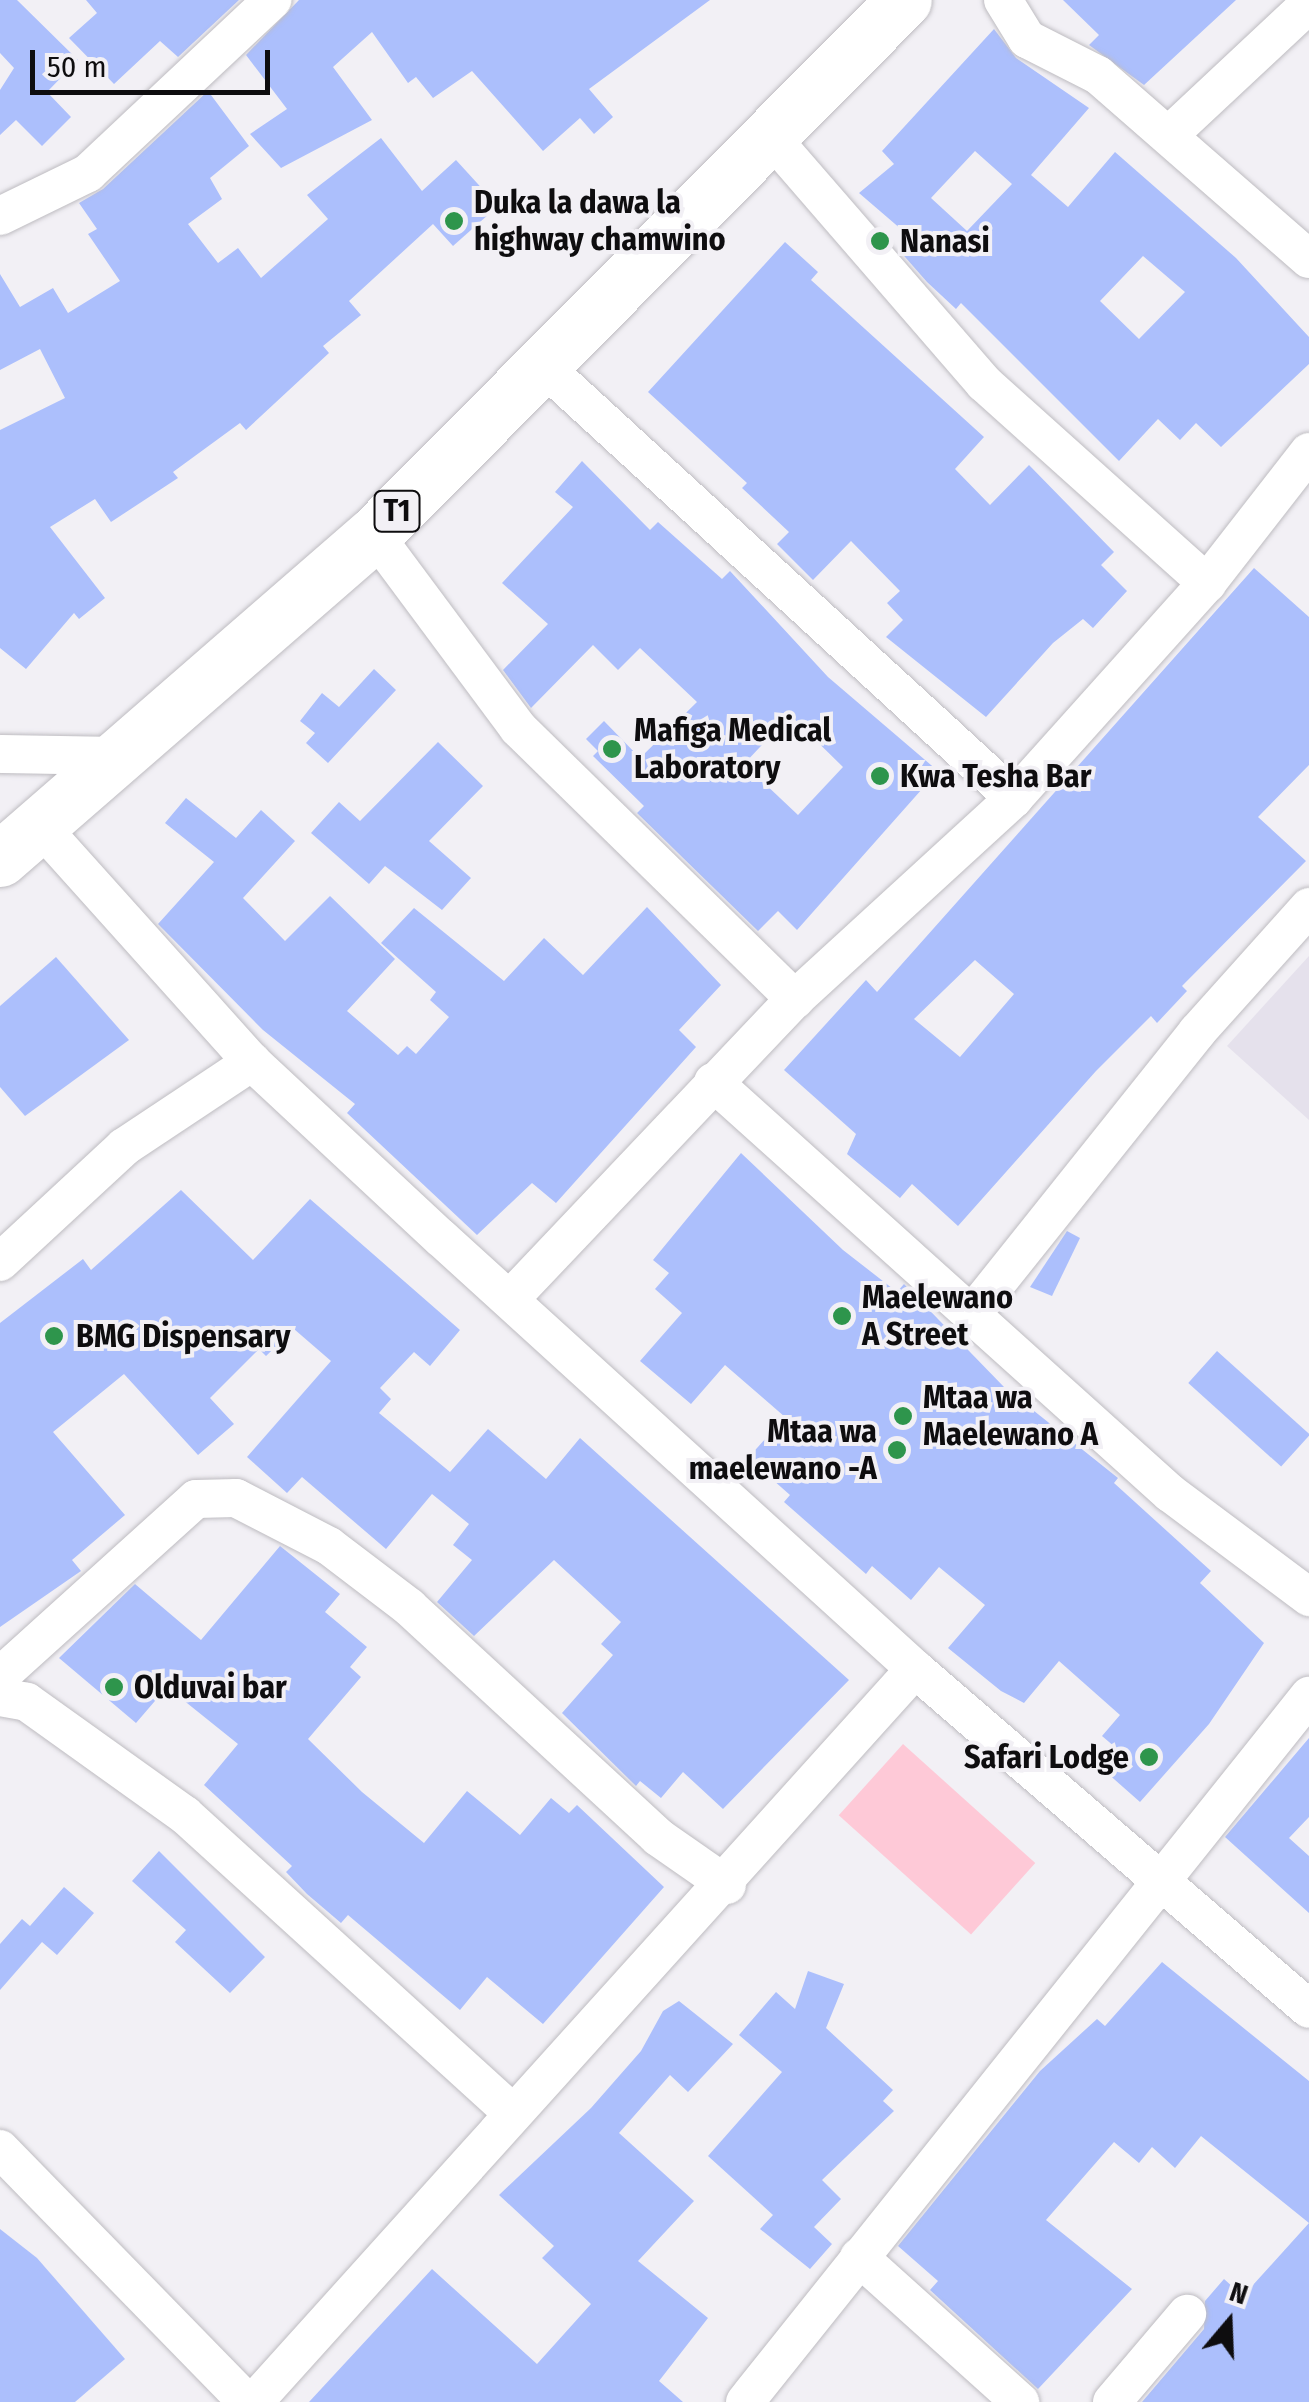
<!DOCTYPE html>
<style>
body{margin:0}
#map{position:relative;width:1309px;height:2402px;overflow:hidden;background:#f2f0f5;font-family:"Fira Sans Condensed",sans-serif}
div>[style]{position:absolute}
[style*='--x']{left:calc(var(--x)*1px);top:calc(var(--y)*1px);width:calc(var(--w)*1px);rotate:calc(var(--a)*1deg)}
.built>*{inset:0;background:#e5e1ec}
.green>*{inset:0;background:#fec9d7;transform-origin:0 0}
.building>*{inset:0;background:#acbffc;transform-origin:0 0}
.roads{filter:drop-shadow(0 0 2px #bebcc1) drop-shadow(0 0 2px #bebcc1)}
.minor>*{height:38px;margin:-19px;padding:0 19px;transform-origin:19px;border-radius:19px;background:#fff}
.trunk>*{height:55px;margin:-27.5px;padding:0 27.5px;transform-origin:27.5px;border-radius:27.5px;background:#fff}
.dots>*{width:28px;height:28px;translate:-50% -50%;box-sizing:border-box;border:5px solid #f2f0f5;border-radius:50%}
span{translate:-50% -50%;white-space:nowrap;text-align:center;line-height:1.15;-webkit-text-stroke:8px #f2f0f5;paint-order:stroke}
.shield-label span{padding:2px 8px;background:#f2f0f5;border:2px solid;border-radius:8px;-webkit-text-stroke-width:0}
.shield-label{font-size:30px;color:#0e0d0f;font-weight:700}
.poi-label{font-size:32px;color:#0e0d0f;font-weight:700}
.left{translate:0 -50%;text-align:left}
.right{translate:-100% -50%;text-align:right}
.north{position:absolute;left:1179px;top:2272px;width:100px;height:100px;-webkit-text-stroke:8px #f2f0f5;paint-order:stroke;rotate:19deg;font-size:28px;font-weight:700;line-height:40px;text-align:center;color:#0e0d0f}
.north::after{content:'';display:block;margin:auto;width:35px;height:45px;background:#0e0d0f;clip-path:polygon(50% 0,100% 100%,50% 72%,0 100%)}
.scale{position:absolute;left:30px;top:50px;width:240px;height:45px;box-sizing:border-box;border:5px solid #0e0d0f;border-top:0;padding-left:12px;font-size:30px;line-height:35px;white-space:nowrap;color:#0e0d0f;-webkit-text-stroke:8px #f2f0f5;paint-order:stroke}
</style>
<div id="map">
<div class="built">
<div style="clip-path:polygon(1309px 956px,1309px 1120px,1227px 1046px)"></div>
</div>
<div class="green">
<div style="left:903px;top:1744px;width:178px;height:96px;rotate:42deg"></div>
</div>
<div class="building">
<div style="clip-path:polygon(0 0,17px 0,78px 60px,47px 92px,71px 117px,42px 146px,16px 120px,0 135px,0 90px,14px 68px,0 53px)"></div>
<div style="clip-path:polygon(86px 0,239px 0,178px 57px,160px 41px,114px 84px,69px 38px,97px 13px)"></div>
<div style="clip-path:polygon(299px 0,710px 0,589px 89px,613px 117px,594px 134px,580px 118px,543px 151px,472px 71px,433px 98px,416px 77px,408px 83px,372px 32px,333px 67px,372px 120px,281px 168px,250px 134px,287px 109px,246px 55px)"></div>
<div style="clip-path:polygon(1063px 0,1236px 0,1144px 85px,1089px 45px,1099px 35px)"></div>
<div style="clip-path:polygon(evenodd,994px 29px,1016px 58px,1089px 108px,1031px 175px,1068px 207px,1115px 152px,1236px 258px,1309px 337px,1309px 364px,1221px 447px,1196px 423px,1180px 440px,1158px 419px,1119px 461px,961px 303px,956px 309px,927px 282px,898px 249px,909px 236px,859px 193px,894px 164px,882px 151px,994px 29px,975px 151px,1012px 184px,967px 231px,931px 198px,975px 151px,994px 29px,1143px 256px,1185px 292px,1139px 339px,1100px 301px,1143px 256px)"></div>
<div style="clip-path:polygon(208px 91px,249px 146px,210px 178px,222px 199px,188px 224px,218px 263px,238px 248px,261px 278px,328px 219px,307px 195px,381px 138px,422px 191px,456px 160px,498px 206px,453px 246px,433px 224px,349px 301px,361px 315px,323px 346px,329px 353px,246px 430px,240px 423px,173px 472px,178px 478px,111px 522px,95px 499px,50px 527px,105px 598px,79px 619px,74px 613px,26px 669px,0 648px,0 430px,65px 398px,40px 349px,0 370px,0 274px,20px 307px,53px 288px,68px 313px,120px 281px,88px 234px,97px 229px,79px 203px,103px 189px)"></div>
<div style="clip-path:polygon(785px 242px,818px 272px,811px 280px,984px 437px,955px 469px,990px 505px,1029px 465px,1114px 552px,1101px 565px,1127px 591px,1093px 628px,1083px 619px,1053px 643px,986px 717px,886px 637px,903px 620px,887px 603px,900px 591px,851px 541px,813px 580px,777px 544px,789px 532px,742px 488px,747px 483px,648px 392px)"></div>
<div style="clip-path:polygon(evenodd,582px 461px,650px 530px,658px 522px,722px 579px,730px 571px,828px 677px,938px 771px,797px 930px,778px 911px,758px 931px,637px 813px,644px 806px,593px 756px,598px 751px,586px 739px,604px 721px,640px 758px,697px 702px,640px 648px,618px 670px,593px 645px,531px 708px,503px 670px,548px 624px,502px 583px,573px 507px,555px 492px,582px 461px,790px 715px,843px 767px,798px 815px,744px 764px,790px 715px)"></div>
<div style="clip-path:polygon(evenodd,1254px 568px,1309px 617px,1309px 765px,1258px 817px,1306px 861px,1182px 986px,1187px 991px,1157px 1023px,1151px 1016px,1096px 1071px,958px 1226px,912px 1184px,900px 1198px,847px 1154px,856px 1134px,784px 1070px,866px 980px,877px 992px,1254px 568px,975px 960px,1014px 994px,960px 1057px,914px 1019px,975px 960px)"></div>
<div style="clip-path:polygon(374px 669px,396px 690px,328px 763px,306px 743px,315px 733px,300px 721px,322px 693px,339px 707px)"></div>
<div style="clip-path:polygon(438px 742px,483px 786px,429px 841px,471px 878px,442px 910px,385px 866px,369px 884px,311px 833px,339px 802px,360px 821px)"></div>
<div style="clip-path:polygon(186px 798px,236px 838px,261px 810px,295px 841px,243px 898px,285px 941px,330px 896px,395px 959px,347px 1011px,398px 1055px,407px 1046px,416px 1054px,449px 1017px,430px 1000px,436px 992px,381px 943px,414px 908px,504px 981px,544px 938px,583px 975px,647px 907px,721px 985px,679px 1030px,696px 1047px,556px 1203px,532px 1183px,477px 1235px,347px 1113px,355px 1104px,263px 1030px,158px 924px,214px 862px,165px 823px)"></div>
<div style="clip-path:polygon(56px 957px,129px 1040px,25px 1116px,0 1087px,0 1006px)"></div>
<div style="clip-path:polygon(741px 1153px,843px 1250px,897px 1292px,904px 1284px,1004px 1387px,1118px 1478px,1114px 1483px,1211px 1571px,1200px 1583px,1264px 1643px,1209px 1724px,1140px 1802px,1106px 1772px,1122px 1753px,1102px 1736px,1120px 1715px,1059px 1661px,1024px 1703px,1001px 1691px,948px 1648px,985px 1605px,939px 1567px,911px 1600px,872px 1566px,866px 1574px,784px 1502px,790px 1495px,748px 1458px,785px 1417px,725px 1365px,691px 1404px,640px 1361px,682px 1313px,655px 1289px,669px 1273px,653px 1260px)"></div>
<div style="clip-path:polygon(181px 1190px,253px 1260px,310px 1199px,460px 1330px,430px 1366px,414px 1352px,380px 1388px,391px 1399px,379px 1413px,450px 1472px,488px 1429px,546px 1479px,580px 1438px,849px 1680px,723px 1809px,683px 1772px,661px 1798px,640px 1781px,636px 1786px,562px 1713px,613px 1655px,601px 1644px,621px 1622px,554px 1560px,474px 1636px,437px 1602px,472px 1560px,453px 1545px,469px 1524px,432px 1494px,386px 1549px,302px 1477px,287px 1493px,247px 1457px,331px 1361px,294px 1329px,266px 1356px,259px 1349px,210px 1398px,234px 1424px,198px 1455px,124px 1374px,53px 1432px,125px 1515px,72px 1560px,81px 1571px,0 1627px,0 1323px,83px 1259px,91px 1270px)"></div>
<div style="clip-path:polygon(1067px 1231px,1080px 1238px,1052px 1296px,1030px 1287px)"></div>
<div style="left:1217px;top:1351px;width:125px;height:43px;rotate:42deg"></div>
<div style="clip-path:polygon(280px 1546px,340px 1594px,325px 1612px,367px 1647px,350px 1667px,361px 1677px,308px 1739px,362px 1792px,424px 1843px,467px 1791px,520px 1835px,551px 1798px,569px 1813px,577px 1805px,664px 1887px,543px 2024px,487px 1977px,460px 2010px,348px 1915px,341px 1923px,307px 1894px,286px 1872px,292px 1866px,204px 1785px,238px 1744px,167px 1687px,136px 1723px,59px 1658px,135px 1584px,201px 1640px)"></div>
<div style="clip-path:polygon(1309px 1738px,1309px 1817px,1289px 1838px,1309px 1856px,1309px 1913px,1225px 1837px)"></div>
<div style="clip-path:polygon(159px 1851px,265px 1957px,230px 1993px,175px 1942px,186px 1930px,132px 1881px)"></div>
<div style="clip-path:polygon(64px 1887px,94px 1913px,57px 1955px,42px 1942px,0 1990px,0 1944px,22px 1919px,30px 1926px)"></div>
<div style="clip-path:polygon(1162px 1962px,1309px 2081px,1309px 2402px,1142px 2402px,1204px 2329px,1205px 2301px,1224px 2279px,1243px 2296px,1309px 2223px,1201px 2136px,1175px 2168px,1152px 2147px,1139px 2163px,1114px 2142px,1046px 2220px,1132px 2289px,1038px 2389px,930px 2290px,938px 2281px,898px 2246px,1040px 2071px,1097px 2019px,1105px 2026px)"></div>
<div style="clip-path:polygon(808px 1971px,844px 1984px,826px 2028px,893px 2090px,883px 2101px,894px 2111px,822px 2180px,841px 2199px,814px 2227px,832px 2244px,810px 2269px,760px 2229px,773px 2215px,708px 2156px,782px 2072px,739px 2035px,776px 1992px,795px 2009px)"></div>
<div style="clip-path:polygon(679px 2001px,733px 2044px,688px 2092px,670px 2075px,619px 2133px,694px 2201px,638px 2261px,708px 2318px,659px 2381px,683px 2402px,309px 2402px,432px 2269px,537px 2364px,591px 2304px,542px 2258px,554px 2246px,499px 2195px,591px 2108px,641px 2051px,663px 2011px)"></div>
<div style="clip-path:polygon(0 2229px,37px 2258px,125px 2359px,75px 2402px,0 2402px)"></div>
</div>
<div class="roads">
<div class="minor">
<div style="--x:1003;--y:0;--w:46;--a:58.4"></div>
<div style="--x:1027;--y:39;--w:80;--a:26.9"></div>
<div style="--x:1098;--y:75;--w:280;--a:41.1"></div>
<div style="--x:1169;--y:135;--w:192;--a:-43.1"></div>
<div style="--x:770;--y:136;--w:327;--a:49.1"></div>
<div style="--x:984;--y:383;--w:300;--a:41.9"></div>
<div style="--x:0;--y:216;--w:98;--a:-26"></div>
<div style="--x:88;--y:173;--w:253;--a:-43.2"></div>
<div style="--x:541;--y:364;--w:642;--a:42.54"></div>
<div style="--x:374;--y:534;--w:242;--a:53.4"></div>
<div style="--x:518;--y:728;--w:388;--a:44.4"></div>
<div style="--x:0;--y:754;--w:114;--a:1"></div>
<div style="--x:40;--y:826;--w:317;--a:48.1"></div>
<div style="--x:252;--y:1062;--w:258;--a:43"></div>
<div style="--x:441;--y:1238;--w:641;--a:42.28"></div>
<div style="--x:915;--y:1669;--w:520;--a:40.79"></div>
<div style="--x:713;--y:1082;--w:615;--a:41.97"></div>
<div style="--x:1170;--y:1493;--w:174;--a:36.8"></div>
<div style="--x:0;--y:1262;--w:169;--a:-42.8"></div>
<div style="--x:124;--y:1147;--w:154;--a:-33.6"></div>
<div style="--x:510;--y:1299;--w:414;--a:-46.5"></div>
<div style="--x:795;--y:999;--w:297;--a:-42.5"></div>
<div style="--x:1014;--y:798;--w:289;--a:-48.1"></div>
<div style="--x:1207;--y:583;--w:166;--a:-52.1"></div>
<div style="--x:972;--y:1314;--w:361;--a:-51.4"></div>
<div style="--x:1197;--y:1032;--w:168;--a:-48.1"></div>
<div style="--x:0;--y:1676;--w:264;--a:-42.1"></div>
<div style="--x:196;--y:1499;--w:40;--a:-1.4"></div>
<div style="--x:236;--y:1498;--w:105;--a:27.3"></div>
<div style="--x:329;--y:1546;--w:101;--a:37.3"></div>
<div style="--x:409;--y:1607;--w:339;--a:42.7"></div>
<div style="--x:658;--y:1837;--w:84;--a:34.8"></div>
<div style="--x:0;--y:1697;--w:27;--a:10"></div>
<div style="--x:27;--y:1702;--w:194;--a:35.6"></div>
<div style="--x:185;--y:1815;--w:440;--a:42.3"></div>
<div style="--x:0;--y:2149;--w:354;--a:45.7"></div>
<div style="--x:859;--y:2257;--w:217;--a:42"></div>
<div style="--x:254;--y:2402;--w:987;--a:-47.96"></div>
<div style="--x:745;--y:2402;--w:904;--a:-51.38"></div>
<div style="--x:1112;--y:2402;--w:116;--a:-49.6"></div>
</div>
<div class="trunk">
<div style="--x:0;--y:859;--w:495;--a:-41"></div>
<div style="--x:374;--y:534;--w:752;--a:-45.22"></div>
</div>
</div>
<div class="dots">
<div style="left:454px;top:221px;background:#2e954c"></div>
<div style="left:880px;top:241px;background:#2e954c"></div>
<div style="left:612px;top:749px;background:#2e954c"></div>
<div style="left:880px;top:776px;background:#2e954c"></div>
<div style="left:842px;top:1316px;background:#2e954c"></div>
<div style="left:54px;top:1336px;background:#2e954c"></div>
<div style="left:903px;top:1416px;background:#2e954c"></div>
<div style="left:897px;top:1450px;background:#2e954c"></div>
<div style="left:114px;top:1687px;background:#2e954c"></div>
<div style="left:1149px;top:1757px;background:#2e954c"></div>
</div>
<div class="shield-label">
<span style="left:397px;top:511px">T1</span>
</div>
<div class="poi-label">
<span class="left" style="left:474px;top:221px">Duka la dawa la<br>highway chamwino</span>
<span class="left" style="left:900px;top:241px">Nanasi</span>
<span class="left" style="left:634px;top:749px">Mafiga Medical<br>Laboratory</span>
<span class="left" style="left:900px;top:776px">Kwa Tesha Bar</span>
<span class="left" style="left:862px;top:1316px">Maelewano<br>A Street</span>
<span class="left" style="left:76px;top:1336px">BMG Dispensary</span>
<span class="left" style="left:923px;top:1416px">Mtaa wa<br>Maelewano A</span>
<span class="right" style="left:877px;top:1450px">Mtaa wa<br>maelewano -A</span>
<span class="left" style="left:134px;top:1687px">Olduvai bar</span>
<span class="right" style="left:1129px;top:1757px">Safari Lodge</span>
</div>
<div class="north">N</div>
<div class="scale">50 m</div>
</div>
